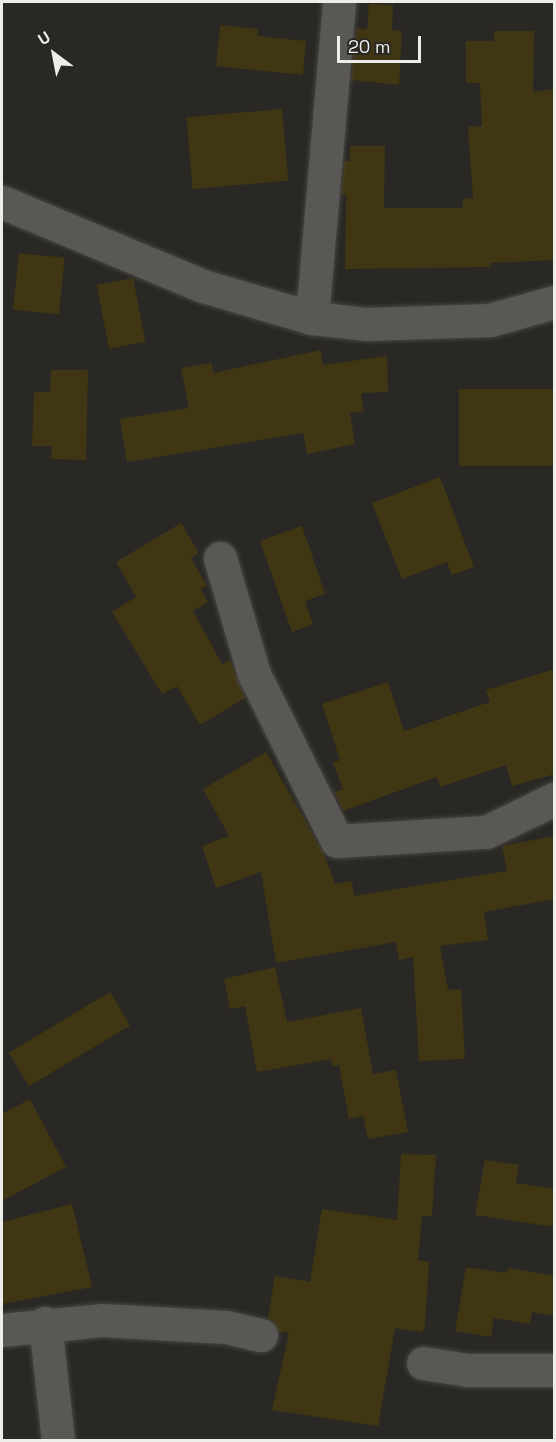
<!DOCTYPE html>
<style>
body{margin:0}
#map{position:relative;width:556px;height:1442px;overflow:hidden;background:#292824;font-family:"Space Grotesk",sans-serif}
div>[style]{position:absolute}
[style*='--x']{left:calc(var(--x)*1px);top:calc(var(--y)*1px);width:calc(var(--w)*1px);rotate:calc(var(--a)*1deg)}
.building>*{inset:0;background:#403613;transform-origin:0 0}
.roads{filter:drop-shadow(0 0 2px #474642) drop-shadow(0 0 2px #474642)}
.street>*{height:33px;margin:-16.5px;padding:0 16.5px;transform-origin:16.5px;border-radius:16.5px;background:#5a5854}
.secondary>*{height:33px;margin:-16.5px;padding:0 16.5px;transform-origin:16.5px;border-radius:16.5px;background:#5a5854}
span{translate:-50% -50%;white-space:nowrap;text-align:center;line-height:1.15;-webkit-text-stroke:6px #292824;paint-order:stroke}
.frame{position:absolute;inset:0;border:3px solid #ededea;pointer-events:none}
.north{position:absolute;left:24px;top:24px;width:60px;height:60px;-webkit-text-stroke:4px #292824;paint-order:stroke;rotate:328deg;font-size:16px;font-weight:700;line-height:24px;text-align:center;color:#ededea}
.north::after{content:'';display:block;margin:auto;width:21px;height:27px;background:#ededea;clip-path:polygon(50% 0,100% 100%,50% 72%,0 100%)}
.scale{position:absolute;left:337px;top:36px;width:84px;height:27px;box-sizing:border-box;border:3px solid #ededea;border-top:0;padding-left:8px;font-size:18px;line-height:21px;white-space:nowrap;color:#ededea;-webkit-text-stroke:4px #292824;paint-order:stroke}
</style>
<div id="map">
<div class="building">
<div style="clip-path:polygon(369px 4px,393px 5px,392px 30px,402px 31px,399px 85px,351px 80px,356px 28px,367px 29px)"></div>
<div style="clip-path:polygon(220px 25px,258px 29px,257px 36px,306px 41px,303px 75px,216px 66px)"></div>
<div style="clip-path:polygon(494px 31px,534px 31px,533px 92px,555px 89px,555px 260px,491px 263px,491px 267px,345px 269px,346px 194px,341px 194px,344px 161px,350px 161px,350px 146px,385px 146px,384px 208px,463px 208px,463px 199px,473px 198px,468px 127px,482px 126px,480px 83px,466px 83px,466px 41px,494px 41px)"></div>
<div style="left:282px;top:109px;width:72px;height:96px;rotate:85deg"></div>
<div style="left:19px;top:253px;width:46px;height:57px;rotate:6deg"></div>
<div style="left:133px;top:278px;width:65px;height:37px;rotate:79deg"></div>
<div style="clip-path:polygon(321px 350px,323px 365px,387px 356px,388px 392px,361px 393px,364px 411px,350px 413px,355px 444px,307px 454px,303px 433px,127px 462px,120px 419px,189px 408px,181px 368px,212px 363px,213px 373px)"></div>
<div style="clip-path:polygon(51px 370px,88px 370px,86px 460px,51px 459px,52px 446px,32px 446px,34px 392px,50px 392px)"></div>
<div style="left:555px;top:389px;width:77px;height:96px;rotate:90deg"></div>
<div style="clip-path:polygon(440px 477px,474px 567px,452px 575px,447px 562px,402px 579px,372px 503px)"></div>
<div style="clip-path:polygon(181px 523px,199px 553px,191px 558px,207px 585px,201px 589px,208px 602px,193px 611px,222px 664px,230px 660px,245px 698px,200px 725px,177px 686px,162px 694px,112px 612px,136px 597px,116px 562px)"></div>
<div style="clip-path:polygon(302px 526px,325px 594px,305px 601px,313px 624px,292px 632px,260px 541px)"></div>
<div style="clip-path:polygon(555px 669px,555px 774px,512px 786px,506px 765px,440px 787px,437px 777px,343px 811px,334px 792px,343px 789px,333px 763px,340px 760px,322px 704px,388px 682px,404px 731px,490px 702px,486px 690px)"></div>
<div style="clip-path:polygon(266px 752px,324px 854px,335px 884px,352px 881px,354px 896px,507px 871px,502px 846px,555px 836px,555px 899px,484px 912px,488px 940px,440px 946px,448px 990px,461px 989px,465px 1059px,419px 1061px,413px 957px,399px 960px,396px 942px,276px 963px,261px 872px,216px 888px,202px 846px,229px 836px,203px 789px)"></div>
<div style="clip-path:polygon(275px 967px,287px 1022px,361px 1008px,373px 1074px,396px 1070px,408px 1132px,368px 1139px,363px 1116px,349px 1119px,339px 1065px,332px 1066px,331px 1059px,257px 1072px,245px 1006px,230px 1009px,224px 979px)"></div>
<div style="left:110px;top:992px;width:39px;height:118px;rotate:59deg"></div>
<div style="clip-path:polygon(30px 1099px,66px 1167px,2px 1201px,2px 1114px)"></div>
<div style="clip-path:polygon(401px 1154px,436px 1155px,432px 1216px,422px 1216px,418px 1260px,429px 1262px,425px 1326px,422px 1332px,395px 1328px,378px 1426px,272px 1410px,289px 1333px,279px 1332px,268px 1318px,275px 1276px,310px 1282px,322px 1209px,397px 1220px)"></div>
<div style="clip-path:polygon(485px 1160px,519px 1165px,516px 1183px,555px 1189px,555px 1227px,475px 1215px)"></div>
<div style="clip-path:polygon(72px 1204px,92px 1287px,2px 1304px,2px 1222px)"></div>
<div style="clip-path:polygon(466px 1267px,507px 1273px,508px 1268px,555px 1276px,555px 1316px,532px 1312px,530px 1324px,494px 1318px,491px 1337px,455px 1331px)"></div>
</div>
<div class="roads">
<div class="street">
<div style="--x:312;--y:318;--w:317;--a:-85.1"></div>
<div style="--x:220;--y:558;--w:121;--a:73.7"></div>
<div style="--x:254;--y:674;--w:186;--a:63.6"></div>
<div style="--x:337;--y:841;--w:149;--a:-3.5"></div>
<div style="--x:486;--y:832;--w:76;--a:-25.9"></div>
<div style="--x:45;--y:1323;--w:118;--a:83.7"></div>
<div style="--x:2;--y:1330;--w:100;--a:-5.7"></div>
<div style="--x:102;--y:1320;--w:124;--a:3.2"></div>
<div style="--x:226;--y:1327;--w:36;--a:13"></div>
<div style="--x:423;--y:1363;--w:45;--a:9"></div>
<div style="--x:467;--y:1370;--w:87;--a:0"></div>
</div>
<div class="secondary">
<div style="--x:2;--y:202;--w:218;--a:22.7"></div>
<div style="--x:203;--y:286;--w:114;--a:16.4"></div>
<div style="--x:312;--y:318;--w:54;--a:6.3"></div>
<div style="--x:366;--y:324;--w:124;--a:-1.8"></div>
<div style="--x:490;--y:320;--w:66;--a:-15.7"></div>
</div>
</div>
<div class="frame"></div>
<div class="north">U</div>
<div class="scale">20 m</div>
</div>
